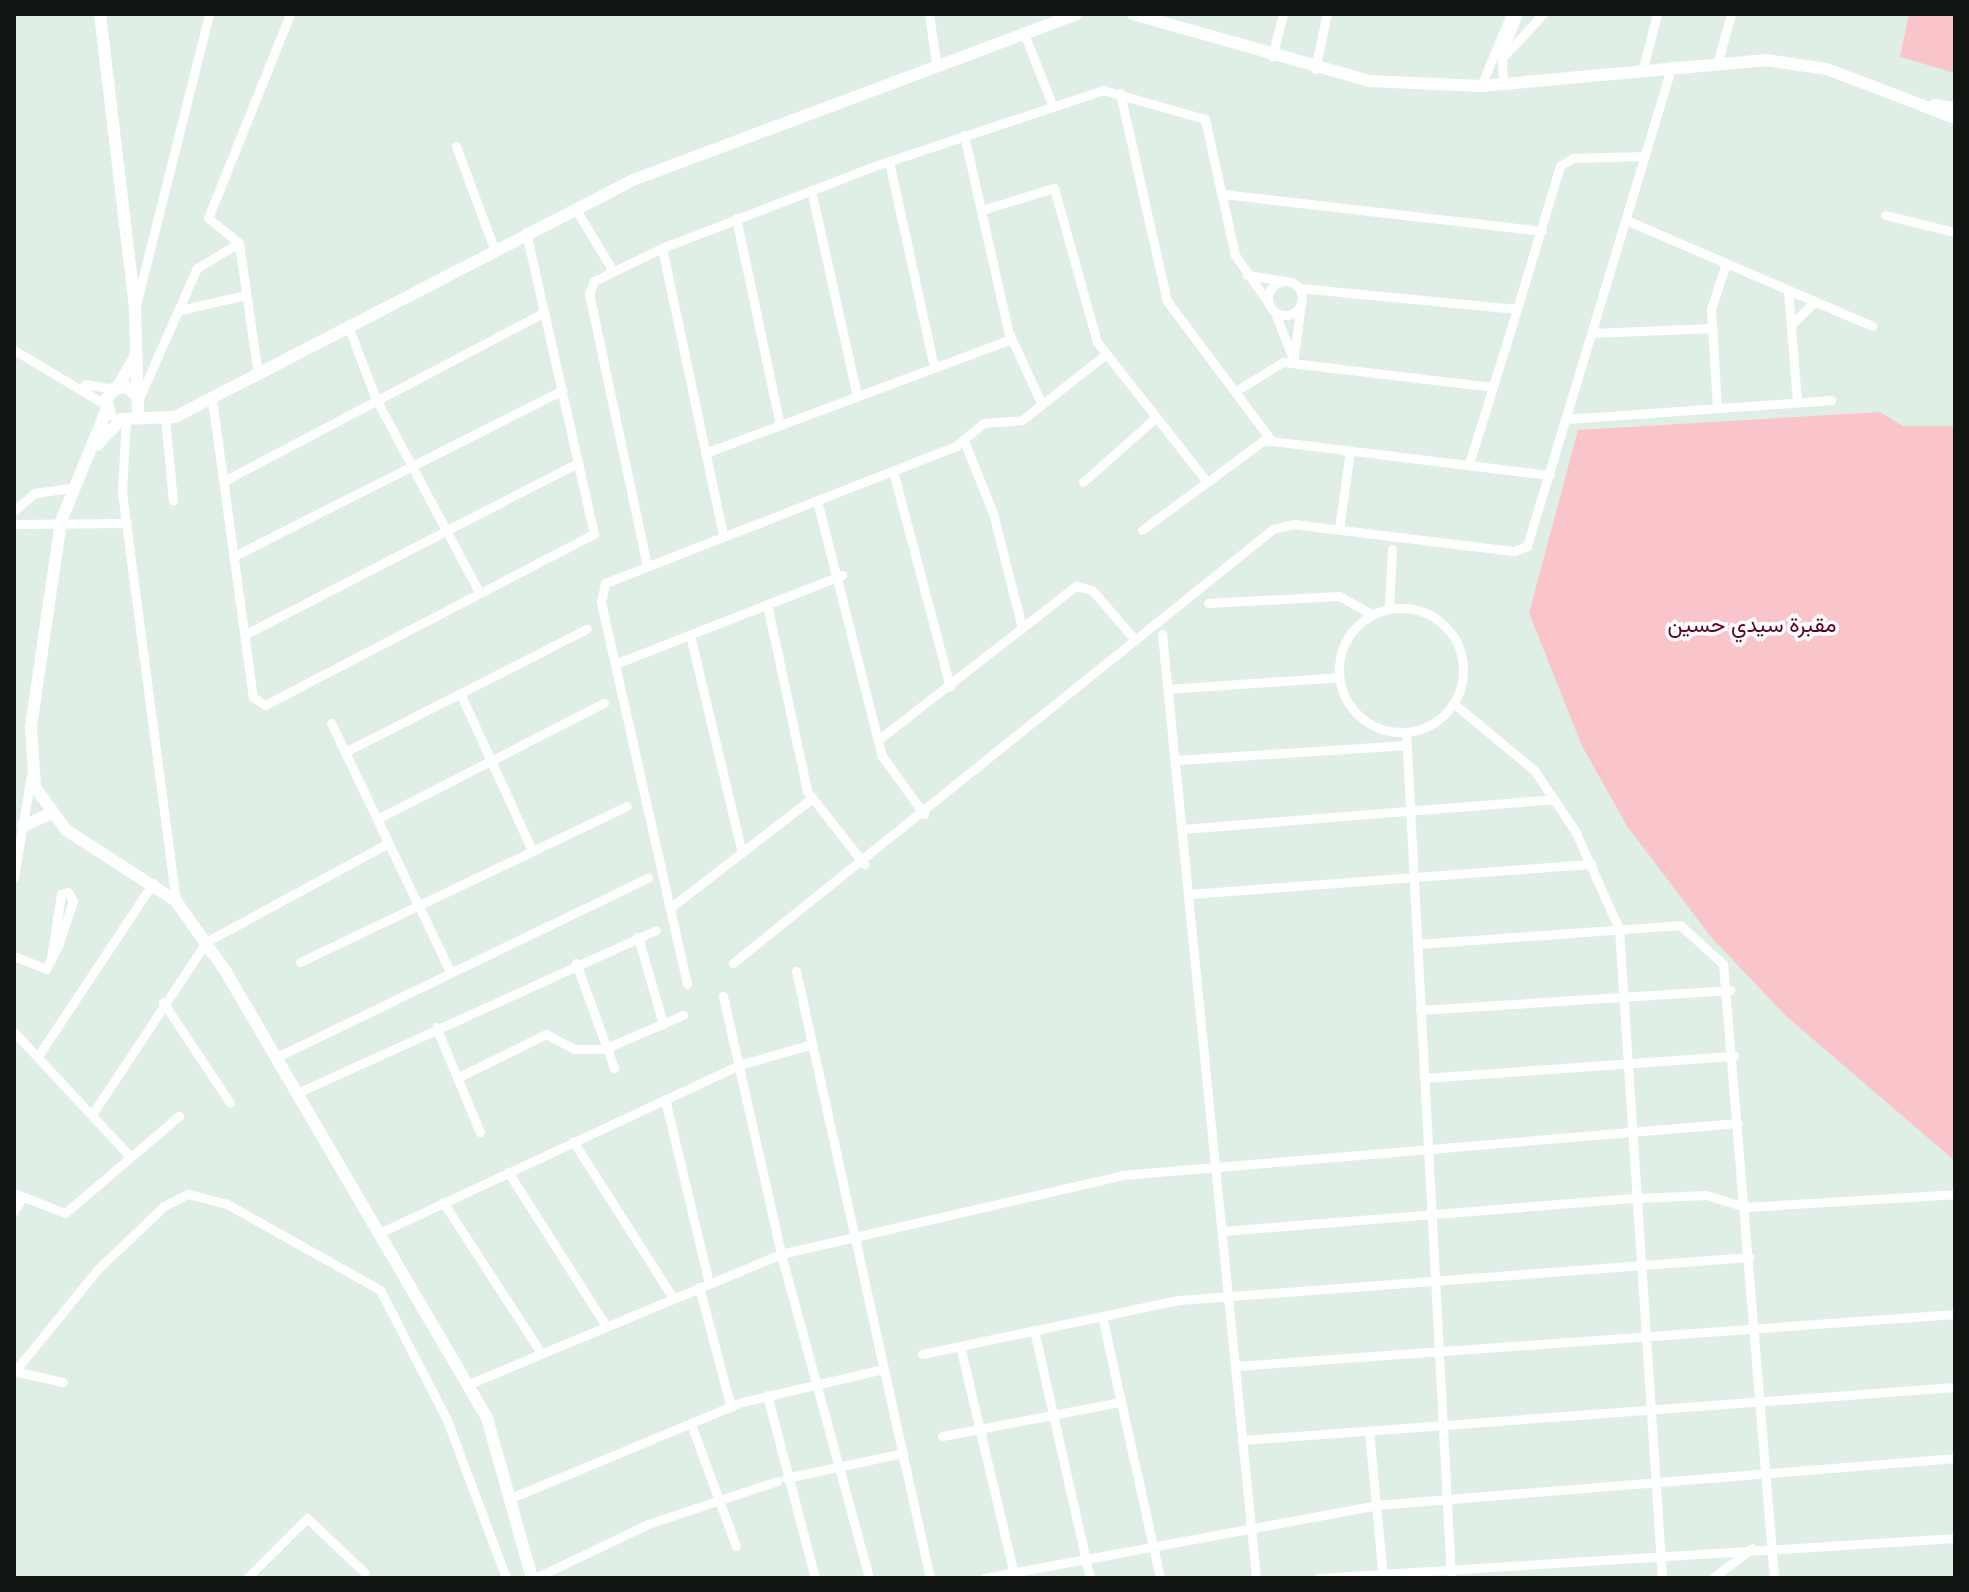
<!DOCTYPE html>
<meta charset="utf-8">
<style>
body{margin:0}
#map{position:relative;width:1969px;height:1592px;overflow:hidden;background:#e0efe5;font-family:"Open Sans",Vazirmatn,sans-serif}
div>[style]{position:absolute}
[style*='--x']{left:calc(var(--x)*1px);top:calc(var(--y)*1px);width:calc(var(--w)*1px);rotate:calc(var(--a)*1deg)}
.green>*{inset:0;background:#fac4cb}
.street>*{height:9px;margin:-4.5px;padding:0 4.5px;transform-origin:4.5px;border-radius:4.5px;background:#fff}
.street>.ring{margin:-4.5px;padding:0;box-sizing:content-box;background:none;border:9px solid #fff;border-radius:50%}
.secondary>*{height:12px;margin:-6px;padding:0 6px;transform-origin:6px;border-radius:6px;background:#fff}
span{translate:-50% -50%;white-space:nowrap;text-align:center;line-height:1.15;-webkit-text-stroke:7px #fff;paint-order:stroke}
.park-label{font-size:22px;color:#5f0122}
.frame{position:absolute;inset:0;border:16px solid #101512;pointer-events:none}
</style>
<div id="map">
<div class="green">
<div style="clip-path:polygon(1909px 14px,1955px 14px,1955px 73px,1900px 57px)"></div>
<div style="clip-path:polygon(1880px 412px,1903px 426px,1955px 426px,1955px 1161px,1786px 1016px,1711px 937px,1627px 826px,1582px 746px,1529px 613px,1578px 430px)"></div>
</div>
<div class="street">
<div style="--x:929;--y:14;--w:49;--a:81.7"></div>
<div style="--x:1023;--y:31;--w:79;--a:68.3"></div>
<div style="--x:1272;--y:57;--w:44;--a:-75.7"></div>
<div style="--x:1502;--y:58;--w:60;--a:-47"></div>
<div style="--x:1718;--y:61;--w:49;--a:-74.5"></div>
<div style="--x:1643;--y:68;--w:56;--a:-75.5"></div>
<div style="--x:1315;--y:69;--w:56;--a:-77.7"></div>
<div style="--x:1503;--y:84;--w:31;--a:-92"></div>
<div style="--x:1502;--y:53;--w:42;--a:-67.7"></div>
<div style="--x:1481;--y:86;--w:78;--a:-67.4"></div>
<div style="--x:1120;--y:93;--w:213;--a:77.3"></div>
<div style="--x:1167;--y:301;--w:174;--a:53.2"></div>
<div style="--x:964;--y:135;--w:201;--a:77.3"></div>
<div style="--x:1008;--y:331;--w:81;--a:65.3"></div>
<div style="--x:456;--y:146;--w:110;--a:69.7"></div>
<div style="--x:889;--y:161;--w:212;--a:77.7"></div>
<div style="--x:811;--y:190;--w:211;--a:77.4"></div>
<div style="--x:1223;--y:194;--w:321;--a:6.6"></div>
<div style="--x:575;--y:208;--w:74;--a:58.9"></div>
<div style="--x:982;--y:210;--w:75;--a:-17"></div>
<div style="--x:1054;--y:188;--w:160;--a:74.4"></div>
<div style="--x:1097;--y:342;--w:174;--a:51.8"></div>
<div style="--x:1885;--y:215;--w:72;--a:13.7"></div>
<div style="--x:736;--y:218;--w:212;--a:78"></div>
<div style="--x:1626;--y:220;--w:268;--a:23.3"></div>
<div style="--x:662;--y:248;--w:294;--a:78"></div>
<div style="--x:1247;--y:275;--w:36;--a:9"></div>
<div class="ring" style="left:1268px;top:281px;width:25px;height:25px"></div>
<div style="--x:1299;--y:288;--w:219;--a:5.5"></div>
<div style="--x:1517;--y:309;--w:162;--a:107.2"></div>
<div style="--x:1788;--y:290;--w:112;--a:85.4"></div>
<div style="--x:136;--y:305;--w:300;--a:-75.9"></div>
<div style="--x:1517;--y:309;--w:149;--a:-73.3"></div>
<div style="--x:1560;--y:166;--w:15;--a:-32"></div>
<div style="--x:1573;--y:158;--w:72;--a:-1.6"></div>
<div style="--x:181;--y:310;--w:62;--a:-13.1"></div>
<div style="--x:1275;--y:313;--w:46;--a:68.4"></div>
<div style="--x:1793;--y:323;--w:30;--a:-45"></div>
<div style="--x:348;--y:326;--w:78;--a:69"></div>
<div style="--x:376;--y:399;--w:217;--a:61.9"></div>
<div style="--x:1592;--y:333;--w:121;--a:-2.4"></div>
<div style="--x:14;--y:350;--w:107;--a:30.9"></div>
<div style="--x:1293;--y:363;--w:60;--a:-82.3"></div>
<div style="--x:258;--y:375;--w:133;--a:-98.2"></div>
<div style="--x:239;--y:243;--w:40;--a:-141"></div>
<div style="--x:208;--y:218;--w:220;--a:-68.1"></div>
<div style="--x:85;--y:384;--w:29;--a:10"></div>
<div style="--x:1239;--y:389;--w:52;--a:-31.5"></div>
<div style="--x:1283;--y:362;--w:210;--a:6.8"></div>
<div style="--x:212;--y:399;--w:301;--a:82.2"></div>
<div style="--x:253;--y:697;--w:14;--a:34"></div>
<div style="--x:265;--y:705;--w:371;--a:-27.5"></div>
<div style="--x:594;--y:534;--w:310;--a:-102.7"></div>
<div style="--x:138;--y:401;--w:145;--a:-66.1"></div>
<div style="--x:197;--y:268;--w:49;--a:-30.8"></div>
<div style="--x:1717;--y:408;--w:99;--a:-93.5"></div>
<div style="--x:1711;--y:309;--w:48;--a:-71.9"></div>
<div style="--x:126;--y:418;--w:74;--a:93.1"></div>
<div style="--x:122;--y:492;--w:413;--a:82.5"></div>
<div style="--x:165;--y:418;--w:83;--a:84.5"></div>
<div style="--x:1567;--y:419;--w:265;--a:-4.1"></div>
<div style="--x:964;--y:441;--w:78;--a:68.1"></div>
<div style="--x:993;--y:513;--w:119;--a:75.8"></div>
<div style="--x:705;--y:453;--w:327;--a:-20.4"></div>
<div style="--x:893;--y:471;--w:223;--a:75.2"></div>
<div style="--x:224;--y:481;--w:362;--a:-27.8"></div>
<div style="--x:1083;--y:482;--w:96;--a:-41.6"></div>
<div style="--x:817;--y:500;--w:264;--a:75.8"></div>
<div style="--x:882;--y:756;--w:72;--a:54.1"></div>
<div style="--x:14;--y:511;--w:28;--a:-41"></div>
<div style="--x:35;--y:493;--w:36;--a:-8"></div>
<div style="--x:14;--y:524;--w:113;--a:-0.5"></div>
<div style="--x:1339;--y:529;--w:79;--a:-82"></div>
<div style="--x:1142;--y:530;--w:152;--a:-36.4"></div>
<div style="--x:1264;--y:440;--w:288;--a:7"></div>
<div style="--x:234;--y:556;--w:368;--a:-26.8"></div>
<div style="--x:647;--y:566;--w:278;--a:-102"></div>
<div style="--x:589;--y:294;--w:14;--a:-69"></div>
<div style="--x:594;--y:281;--w:76;--a:-25.9"></div>
<div style="--x:662;--y:248;--w:222;--a:-21.1"></div>
<div style="--x:869;--y:168;--w:247;--a:-18.4"></div>
<div style="--x:1103;--y:90;--w:106;--a:15.9"></div>
<div style="--x:1205;--y:119;--w:139;--a:77.6"></div>
<div style="--x:1235;--y:255;--w:60;--a:55.2"></div>
<div style="--x:1208;--y:603;--w:131;--a:-3.1"></div>
<div style="--x:1339;--y:596;--w:38;--a:29"></div>
<div style="--x:767;--y:604;--w:191;--a:77.9"></div>
<div style="--x:807;--y:791;--w:93;--a:52"></div>
<div class="ring" style="left:1339px;top:608px;width:115px;height:115px"></div>
<div style="--x:1389;--y:608;--w:59;--a:-87.1"></div>
<div style="--x:246;--y:634;--w:373;--a:-27.3"></div>
<div style="--x:1162;--y:634;--w:949;--a:84.31"></div>
<div style="--x:690;--y:635;--w:224;--a:76.6"></div>
<div style="--x:615;--y:664;--w:244;--a:-21.4"></div>
<div style="--x:1168;--y:689;--w:170;--a:-4"></div>
<div style="--x:460;--y:693;--w:170;--a:65.4"></div>
<div style="--x:1453;--y:703;--w:105;--a:39.6"></div>
<div style="--x:1534;--y:770;--w:73;--a:56.1"></div>
<div style="--x:1575;--y:831;--w:107;--a:65.8"></div>
<div style="--x:1619;--y:929;--w:650;--a:86.21"></div>
<div style="--x:331;--y:723;--w:277;--a:64.4"></div>
<div style="--x:1406;--y:732;--w:847;--a:86.96"></div>
<div style="--x:878;--y:740;--w:251;--a:-37.9"></div>
<div style="--x:1076;--y:586;--w:16;--a:14"></div>
<div style="--x:1092;--y:590;--w:66;--a:49.3"></div>
<div style="--x:345;--y:752;--w:271;--a:-27"></div>
<div style="--x:1176;--y:760;--w:231;--a:-3.7"></div>
<div style="--x:377;--y:819;--w:255;--a:-27.1"></div>
<div style="--x:1183;--y:829;--w:372;--a:-4.6"></div>
<div style="--x:14;--y:877;--w:103;--a:-80.5"></div>
<div style="--x:1190;--y:894;--w:403;--a:-4.3"></div>
<div style="--x:670;--y:908;--w:178;--a:-37.7"></div>
<div style="--x:638;--y:937;--w:91;--a:74"></div>
<div style="--x:1417;--y:944;--w:264;--a:-4.1"></div>
<div style="--x:1680;--y:925;--w:58;--a:42.2"></div>
<div style="--x:1723;--y:964;--w:616;--a:85.25"></div>
<div style="--x:14;--y:956;--w:35;--a:22"></div>
<div style="--x:46;--y:969;--w:29;--a:-63"></div>
<div style="--x:59;--y:943;--w:44;--a:-71.6"></div>
<div style="--x:73;--y:901;--w:10;--a:-119"></div>
<div style="--x:68;--y:892;--w:7;--a:164"></div>
<div style="--x:61;--y:894;--w:65;--a:98.9"></div>
<div style="--x:300;--y:962;--w:362;--a:-25.5"></div>
<div style="--x:576;--y:963;--w:112;--a:70.1"></div>
<div style="--x:733;--y:963;--w:693;--a:-38.79"></div>
<div style="--x:1273;--y:529;--w:21;--a:-14"></div>
<div style="--x:1293;--y:524;--w:223;--a:7"></div>
<div style="--x:1514;--y:551;--w:14;--a:-21"></div>
<div style="--x:1527;--y:546;--w:502;--a:-73.22"></div>
<div style="--x:796;--y:971;--w:622;--a:77.55"></div>
<div style="--x:687;--y:984;--w:392;--a:-102.7"></div>
<div style="--x:601;--y:602;--w:19;--a:-78"></div>
<div style="--x:605;--y:583;--w:377;--a:-21.3"></div>
<div style="--x:956;--y:446;--w:35;--a:-40"></div>
<div style="--x:983;--y:423;--w:39;--a:-4"></div>
<div style="--x:1022;--y:420;--w:105;--a:-38.1"></div>
<div style="--x:723;--y:996;--w:264;--a:77.3"></div>
<div style="--x:781;--y:1254;--w:336;--a:74.8"></div>
<div style="--x:163;--y:1002;--w:121;--a:56.4"></div>
<div style="--x:1420;--y:1010;--w:311;--a:-3.7"></div>
<div style="--x:436;--y:1027;--w:114;--a:67.3"></div>
<div style="--x:14;--y:1032;--w:166;--a:47"></div>
<div style="--x:38;--y:1056;--w:208;--a:-56.4"></div>
<div style="--x:277;--y:1057;--w:412;--a:-25.8"></div>
<div style="--x:457;--y:1078;--w:99;--a:-26.3"></div>
<div style="--x:546;--y:1034;--w:32;--a:28"></div>
<div style="--x:574;--y:1049;--w:30;--a:0"></div>
<div style="--x:604;--y:1049;--w:86;--a:-23.3"></div>
<div style="--x:1424;--y:1078;--w:311;--a:-4.1"></div>
<div style="--x:297;--y:1093;--w:394;--a:-24.4"></div>
<div style="--x:665;--y:1099;--w:189;--a:76.6"></div>
<div style="--x:93;--y:1113;--w:205;--a:-56.5"></div>
<div style="--x:206;--y:942;--w:207;--a:-28.5"></div>
<div style="--x:573;--y:1141;--w:186;--a:57.5"></div>
<div style="--x:508;--y:1172;--w:183;--a:57.5"></div>
<div style="--x:14;--y:1193;--w:55;--a:21.4"></div>
<div style="--x:65;--y:1213;--w:150;--a:-40.4"></div>
<div style="--x:443;--y:1202;--w:180;--a:57"></div>
<div style="--x:14;--y:1211;--w:17;--a:-59"></div>
<div style="--x:1223;--y:1231;--w:415;--a:-4.6"></div>
<div style="--x:1637;--y:1198;--w:69;--a:-2.5"></div>
<div style="--x:1706;--y:1195;--w:41;--a:17.1"></div>
<div style="--x:1745;--y:1207;--w:210;--a:-3.5"></div>
<div style="--x:377;--y:1234;--w:400;--a:-25"></div>
<div style="--x:739;--y:1065;--w:76;--a:-16"></div>
<div style="--x:699;--y:1287;--w:124;--a:75.1"></div>
<div style="--x:1102;--y:1316;--w:268;--a:77.5"></div>
<div style="--x:1034;--y:1330;--w:254;--a:77.3"></div>
<div style="--x:960;--y:1346;--w:235;--a:76.7"></div>
<div style="--x:922;--y:1354;--w:263;--a:-11.9"></div>
<div style="--x:1179;--y:1300;--w:572;--a:-4.31"></div>
<div style="--x:1236;--y:1366;--w:721;--a:-4.14"></div>
<div style="--x:14;--y:1371;--w:50;--a:12.7"></div>
<div style="--x:15;--y:1371;--w:130;--a:-50.9"></div>
<div style="--x:97;--y:1270;--w:93;--a:-43.7"></div>
<div style="--x:164;--y:1206;--w:27;--a:-27"></div>
<div style="--x:188;--y:1194;--w:40;--a:14.4"></div>
<div style="--x:227;--y:1204;--w:176;--a:29.3"></div>
<div style="--x:380;--y:1290;--w:146;--a:62.7"></div>
<div style="--x:447;--y:1420;--w:169;--a:69.5"></div>
<div style="--x:469;--y:1384;--w:338;--a:-22.6"></div>
<div style="--x:781;--y:1254;--w:350;--a:-13"></div>
<div style="--x:1122;--y:1175;--w:618;--a:-4.83"></div>
<div style="--x:767;--y:1395;--w:189;--a:75.3"></div>
<div style="--x:691;--y:1424;--w:130;--a:69.8"></div>
<div style="--x:1369;--y:1432;--w:147;--a:84.5"></div>
<div style="--x:942;--y:1436;--w:181;--a:-10.8"></div>
<div style="--x:1242;--y:1440;--w:715;--a:-4.25"></div>
<div style="--x:786;--y:1478;--w:120;--a:-12.1"></div>
<div style="--x:511;--y:1498;--w:250;--a:-22.6"></div>
<div style="--x:742;--y:1402;--w:146;--a:-13.1"></div>
<div style="--x:247;--y:1578;--w:85;--a:-45"></div>
<div style="--x:307;--y:1518;--w:79;--a:43.5"></div>
<div style="--x:535;--y:1578;--w:125;--a:-25.5"></div>
<div style="--x:648;--y:1524;--w:136;--a:-18.4"></div>
<div style="--x:984;--y:1578;--w:399;--a:-10.5"></div>
<div style="--x:1376;--y:1505;--w:581;--a:-4.64"></div>
<div style="--x:1318;--y:1578;--w:638;--a:-3.59"></div>
<div style="--x:1713;--y:1578;--w:49;--a:-37.6"></div>
</div>
<div class="secondary">
<div style="--x:100;--y:14;--w:297;--a:83.2"></div>
<div style="--x:135;--y:309;--w:104;--a:88.3"></div>
<div style="--x:1133;--y:14;--w:245;--a:15.8"></div>
<div style="--x:1369;--y:81;--w:112;--a:2.6"></div>
<div style="--x:1481;--y:86;--w:285;--a:-5.2"></div>
<div style="--x:1765;--y:60;--w:63;--a:8.3"></div>
<div style="--x:1827;--y:69;--w:137;--a:20.9"></div>
<div style="--x:1934;--y:105;--w:21;--a:8"></div>
<div style="--x:118;--y:387;--w:37;--a:-61"></div>
<div style="--x:107;--y:409;--w:121;--a:112.3"></div>
<div style="--x:61;--y:521;--w:208;--a:98.3"></div>
<div style="--x:31;--y:727;--w:60;--a:86.2"></div>
<div style="--x:35;--y:787;--w:53;--a:54.2"></div>
<div style="--x:66;--y:830;--w:131;--a:32.8"></div>
<div style="--x:176;--y:901;--w:87;--a:54.8"></div>
<div style="--x:226;--y:972;--w:517;--a:59.66"></div>
<div style="--x:487;--y:1418;--w:166;--a:74.3"></div>
<div style="--x:110;--y:414;--w:15;--a:-106"></div>
<div style="--x:106;--y:400;--w:14;--a:-54"></div>
<div style="--x:114;--y:389;--w:13;--a:-9"></div>
<div style="--x:127;--y:387;--w:13;--a:42"></div>
<div style="--x:97;--y:445;--w:35;--a:-47"></div>
<div style="--x:121;--y:419;--w:54;--a:-2.1"></div>
<div style="--x:175;--y:417;--w:516;--a:-27.36"></div>
<div style="--x:633;--y:180;--w:473;--a:-20.5"></div>
<div style="--x:23;--y:826;--w:30;--a:-24"></div>
</div>
<div class="park-label">
<span style="left:1752px;top:624px">مقبرة سيدي حسين</span>
</div>
<div class="frame"></div>
</div>
